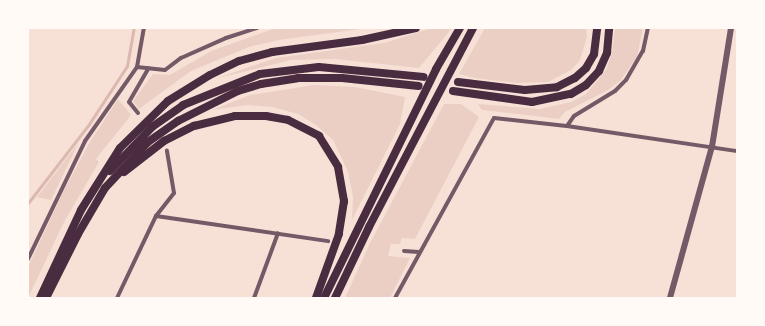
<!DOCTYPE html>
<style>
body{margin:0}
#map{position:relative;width:765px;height:326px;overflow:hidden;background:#f7e1d7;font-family:Karla,sans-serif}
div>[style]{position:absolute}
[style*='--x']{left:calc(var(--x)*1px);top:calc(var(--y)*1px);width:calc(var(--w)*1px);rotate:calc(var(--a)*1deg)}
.green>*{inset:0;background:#ebcfc5}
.stream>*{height:3px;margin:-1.5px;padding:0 1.5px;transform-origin:1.5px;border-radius:1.5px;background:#dcb8b0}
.minor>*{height:4px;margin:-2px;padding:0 2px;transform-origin:2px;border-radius:2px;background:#755966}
.tertiary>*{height:5.5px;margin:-2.75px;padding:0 2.75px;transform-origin:2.75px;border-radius:2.75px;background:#755966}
.motorway>*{height:8px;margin:-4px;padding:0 4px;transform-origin:4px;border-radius:4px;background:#4a2c40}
span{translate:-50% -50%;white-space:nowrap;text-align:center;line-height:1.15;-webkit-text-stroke:4px #fffaf5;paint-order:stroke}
.frame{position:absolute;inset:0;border:29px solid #fffaf5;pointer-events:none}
</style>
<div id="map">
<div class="green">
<div style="clip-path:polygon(276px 28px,368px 28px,279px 40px,249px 47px,191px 71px,139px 109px,133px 101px,153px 74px,170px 75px,211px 51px)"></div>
<div style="clip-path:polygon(432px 28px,452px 28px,419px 68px,335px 59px,291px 60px,214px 79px,276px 58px,384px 43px)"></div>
<div style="clip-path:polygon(485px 28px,586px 28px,587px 37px,580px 60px,571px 70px,548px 82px,516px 83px,475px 78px,459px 74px)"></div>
<div style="clip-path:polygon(615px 28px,643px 28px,637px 57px,620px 81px,608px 90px,565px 112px,559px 119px,482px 110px,478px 104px,540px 109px,571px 102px,586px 94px,606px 70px,612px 53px)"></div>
<div style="clip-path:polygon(314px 85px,355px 87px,405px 97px,400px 124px,352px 220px,353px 197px,348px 172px,333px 140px,316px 125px,298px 114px,272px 107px,248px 105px,212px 110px,250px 95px)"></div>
<div style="clip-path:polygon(118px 99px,131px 115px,96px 159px,99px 162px,64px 222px,28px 298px,28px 267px,63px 192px,90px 142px)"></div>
<div style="clip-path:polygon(444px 104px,461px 104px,479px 117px,415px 239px,402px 238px,400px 244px,391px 244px,388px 256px,410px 258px,390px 298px,345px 298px,370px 243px)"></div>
<div style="clip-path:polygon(79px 142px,51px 200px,37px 197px)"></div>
</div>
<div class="stream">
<div style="--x:28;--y:203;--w:100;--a:-52.3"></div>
<div style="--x:89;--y:124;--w:69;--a:-56.8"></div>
<div style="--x:127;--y:66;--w:39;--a:-80"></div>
</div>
<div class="minor">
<div style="--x:137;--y:67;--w:28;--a:6"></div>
<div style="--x:165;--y:70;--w:20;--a:-37"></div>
<div style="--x:181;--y:58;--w:49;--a:-24"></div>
<div style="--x:226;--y:38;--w:33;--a:-18"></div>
<div style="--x:138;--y:113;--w:14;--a:-129"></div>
<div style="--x:129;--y:102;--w:39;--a:-60"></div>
<div style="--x:567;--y:126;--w:12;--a:-55"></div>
<div style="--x:574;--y:116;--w:48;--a:-31.4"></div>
<div style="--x:615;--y:91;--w:16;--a:-45"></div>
<div style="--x:626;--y:80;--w:34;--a:-60"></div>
<div style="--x:643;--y:51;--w:24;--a:-78"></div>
<div style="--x:156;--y:216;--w:174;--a:8.3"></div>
<div style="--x:404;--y:251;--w:15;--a:4"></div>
<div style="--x:28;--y:259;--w:131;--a:-64.2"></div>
<div style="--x:85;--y:141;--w:90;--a:-54.9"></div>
<div style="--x:137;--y:67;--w:40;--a:-80"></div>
<div style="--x:117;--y:298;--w:91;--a:-64.6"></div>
<div style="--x:156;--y:216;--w:29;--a:-52"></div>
<div style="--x:174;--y:193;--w:43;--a:-99.5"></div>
<div style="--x:254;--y:298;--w:69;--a:-69.7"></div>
<div style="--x:395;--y:298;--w:205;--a:-61.2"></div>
<div style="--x:494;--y:118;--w:73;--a:6.3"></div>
<div style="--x:567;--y:126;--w:172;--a:8.4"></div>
</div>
<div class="tertiary">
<div style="--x:670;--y:298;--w:157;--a:-74.5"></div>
<div style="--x:712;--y:147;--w:121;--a:-80.9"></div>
</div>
<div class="motorway">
<div style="--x:458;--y:82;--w:67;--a:6.8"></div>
<div style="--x:525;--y:90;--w:32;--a:-5"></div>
<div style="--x:557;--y:87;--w:20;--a:-27"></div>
<div style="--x:575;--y:78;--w:15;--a:-42"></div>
<div style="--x:586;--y:68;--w:16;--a:-60"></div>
<div style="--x:594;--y:54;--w:26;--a:-83"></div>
<div style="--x:453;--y:91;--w:80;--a:7.9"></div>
<div style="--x:532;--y:102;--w:40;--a:-12"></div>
<div style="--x:571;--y:94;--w:17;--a:-31"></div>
<div style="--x:586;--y:85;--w:19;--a:-47"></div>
<div style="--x:599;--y:71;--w:20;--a:-66"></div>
<div style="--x:607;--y:53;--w:25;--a:-85"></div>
<div style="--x:110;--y:171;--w:61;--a:-46.3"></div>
<div style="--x:152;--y:127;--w:38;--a:-35"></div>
<div style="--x:183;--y:105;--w:83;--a:-21.9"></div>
<div style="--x:260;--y:74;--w:59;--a:-6.8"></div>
<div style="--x:319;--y:67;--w:105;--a:5.4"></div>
<div style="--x:124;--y:172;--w:51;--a:-37.8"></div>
<div style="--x:164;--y:141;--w:34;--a:-27"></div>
<div style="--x:194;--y:126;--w:42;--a:-13.7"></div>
<div style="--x:235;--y:116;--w:31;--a:0"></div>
<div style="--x:266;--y:116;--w:22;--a:10"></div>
<div style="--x:288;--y:120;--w:35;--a:27"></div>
<div style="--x:319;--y:136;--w:36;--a:58"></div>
<div style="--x:338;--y:167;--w:35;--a:80"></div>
<div style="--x:344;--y:201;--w:33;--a:99"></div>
<div style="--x:339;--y:234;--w:68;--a:109.8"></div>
<div style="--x:40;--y:298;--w:97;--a:-65"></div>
<div style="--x:81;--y:210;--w:73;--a:-57.8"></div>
<div style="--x:120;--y:148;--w:67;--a:-44.4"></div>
<div style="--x:168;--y:101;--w:49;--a:-31.8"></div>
<div style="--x:210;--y:75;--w:32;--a:-26"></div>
<div style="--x:239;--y:61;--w:34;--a:-15"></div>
<div style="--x:272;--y:52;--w:91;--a:-7.6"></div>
<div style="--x:362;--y:40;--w:55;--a:-12.5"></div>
<div style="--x:46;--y:298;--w:72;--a:-63.4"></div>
<div style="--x:78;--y:234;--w:53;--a:-59.6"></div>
<div style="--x:105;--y:188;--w:63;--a:-46.9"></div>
<div style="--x:148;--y:142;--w:37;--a:-35"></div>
<div style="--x:178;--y:121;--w:67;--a:-26.6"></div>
<div style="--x:238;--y:91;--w:24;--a:-17"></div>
<div style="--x:261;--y:84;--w:37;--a:-9"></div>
<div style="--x:298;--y:78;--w:44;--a:0"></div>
<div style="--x:342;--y:78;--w:77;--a:5.9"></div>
<div style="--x:324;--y:298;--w:255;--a:-63.9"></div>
<div style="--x:436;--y:69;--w:48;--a:-59.7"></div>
<div style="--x:335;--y:298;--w:79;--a:-64.4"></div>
<div style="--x:369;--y:227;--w:225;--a:-62.4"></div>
</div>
<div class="frame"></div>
</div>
